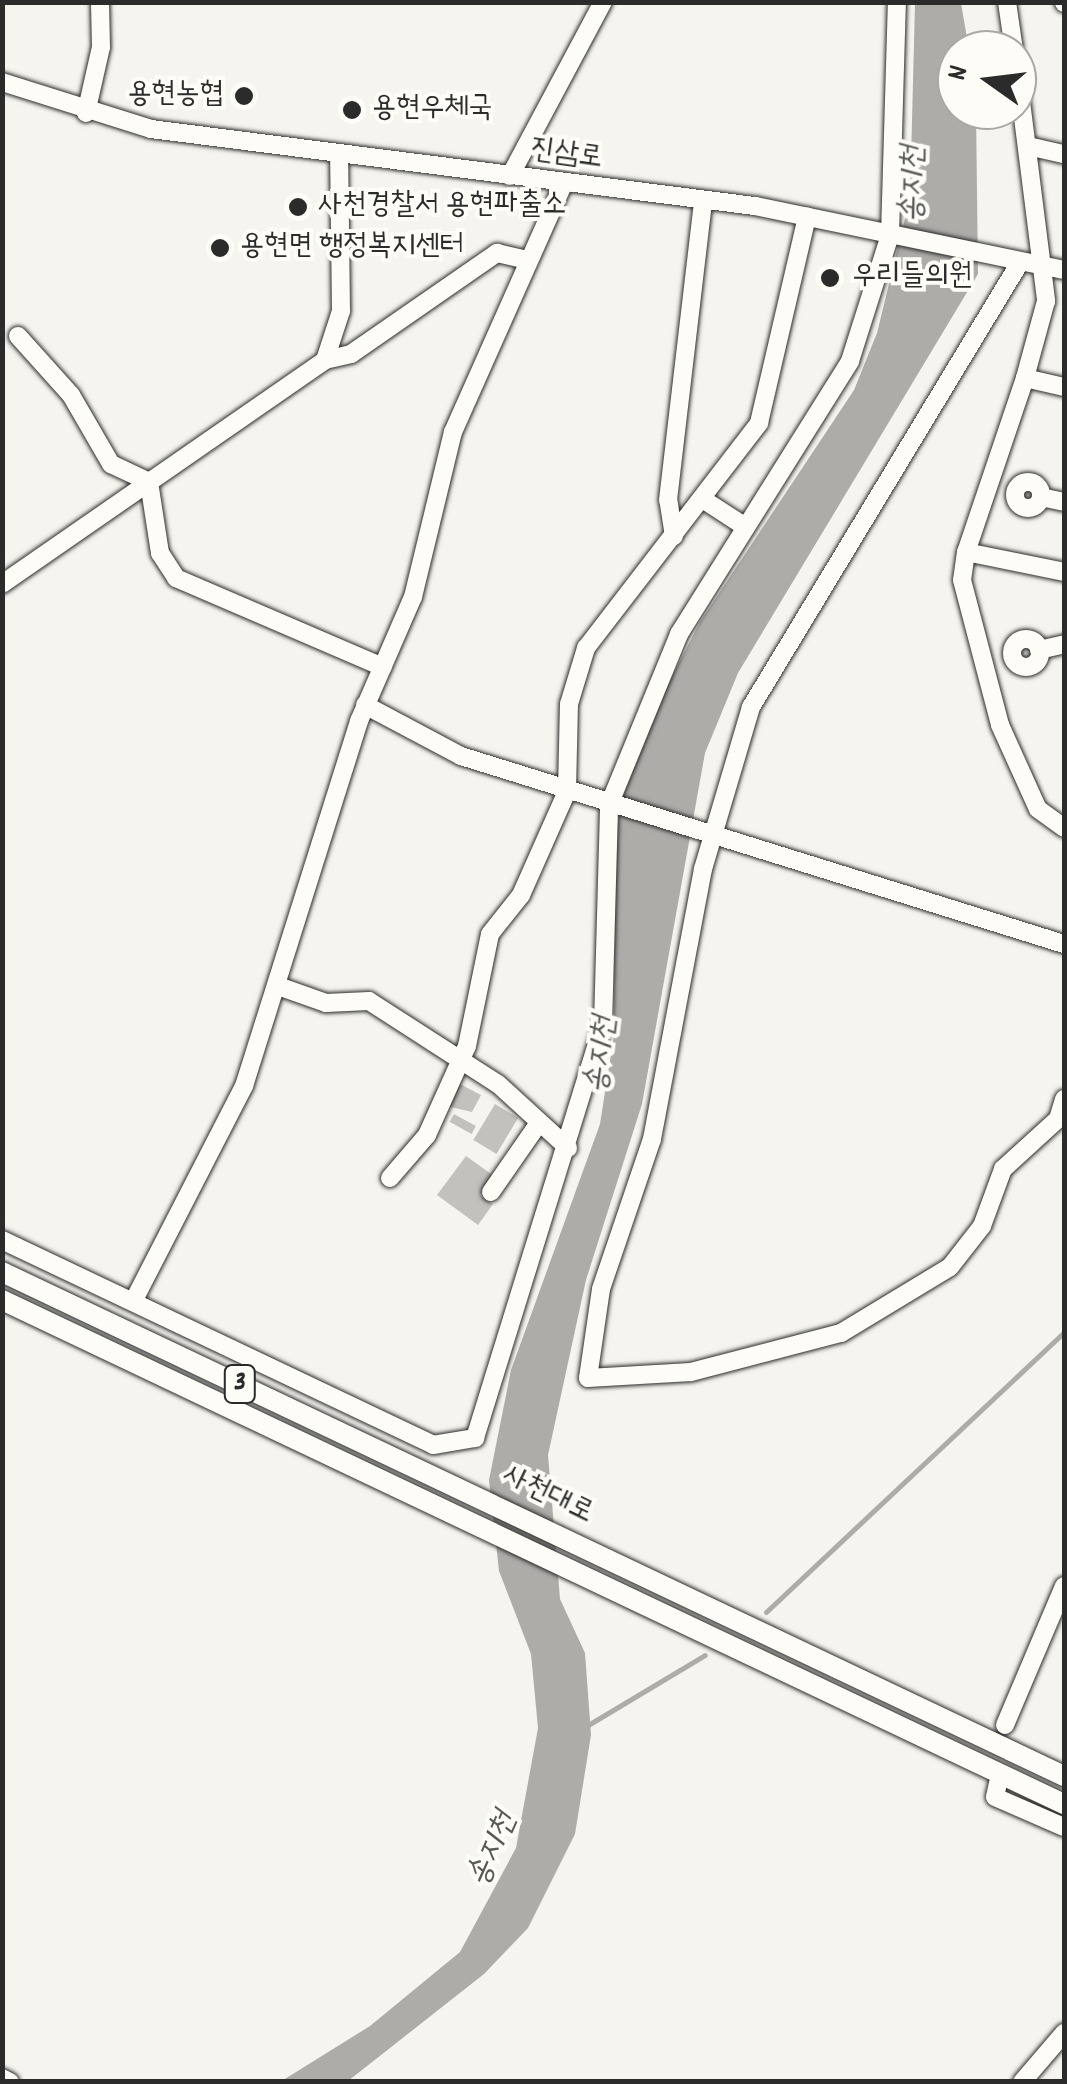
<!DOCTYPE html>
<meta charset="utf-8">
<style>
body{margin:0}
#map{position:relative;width:1067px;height:2084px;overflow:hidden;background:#f5f4ef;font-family:Dekko,"Poor Story",sans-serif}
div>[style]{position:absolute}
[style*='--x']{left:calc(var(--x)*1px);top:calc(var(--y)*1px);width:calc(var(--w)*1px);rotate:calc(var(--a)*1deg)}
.water>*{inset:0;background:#adaca9}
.stream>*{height:5px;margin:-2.5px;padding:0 2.5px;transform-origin:2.5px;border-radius:2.5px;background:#adaca9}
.building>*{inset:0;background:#c2c1be;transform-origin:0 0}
.roads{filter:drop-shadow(0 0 2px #2b2b2b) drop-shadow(0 0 2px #2b2b2b)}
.minor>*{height:18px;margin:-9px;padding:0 9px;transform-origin:9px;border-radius:9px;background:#fdfcf7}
.minor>.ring{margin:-9px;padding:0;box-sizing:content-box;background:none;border:18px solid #fdfcf7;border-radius:50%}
.major>*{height:20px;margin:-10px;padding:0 10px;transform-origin:10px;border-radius:10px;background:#fdfcf7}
.dots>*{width:28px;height:28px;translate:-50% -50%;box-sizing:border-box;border:5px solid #fdfcf7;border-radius:50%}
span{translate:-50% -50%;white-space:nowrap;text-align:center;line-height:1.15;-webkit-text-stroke:8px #fdfcf7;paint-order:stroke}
.shield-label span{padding:2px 8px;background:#fdfcf7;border:2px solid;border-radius:8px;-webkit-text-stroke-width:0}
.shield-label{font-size:28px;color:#2b2b2b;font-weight:700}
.poi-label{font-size:30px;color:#2b2b2b}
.right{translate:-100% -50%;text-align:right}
.left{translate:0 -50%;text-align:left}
.street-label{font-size:30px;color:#2b2b2b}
.water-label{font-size:32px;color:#585857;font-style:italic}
.frame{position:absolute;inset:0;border:5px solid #2b2b2b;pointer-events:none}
.north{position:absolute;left:937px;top:30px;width:100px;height:100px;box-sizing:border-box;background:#fdfcf7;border:2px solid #a9a8a5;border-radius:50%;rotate:284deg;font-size:28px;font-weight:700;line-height:40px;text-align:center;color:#2b2b2b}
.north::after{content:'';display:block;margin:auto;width:35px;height:45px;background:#2b2b2b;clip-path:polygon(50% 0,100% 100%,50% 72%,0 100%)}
</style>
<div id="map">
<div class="water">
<div style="clip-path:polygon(915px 3px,961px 3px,969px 50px,957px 50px,957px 110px,976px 110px,978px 274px,738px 673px,705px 753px,642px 1104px,586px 1280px,548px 1455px,560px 1599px,585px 1653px,591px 1735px,575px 1834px,528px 1928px,484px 1974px,348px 2081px,280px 2082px,370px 2026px,460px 1952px,516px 1848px,538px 1728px,531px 1654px,499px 1571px,489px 1480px,511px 1370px,600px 1124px,614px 1035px,615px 837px,633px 752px,700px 622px,854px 390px,877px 333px,910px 198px)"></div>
</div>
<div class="stream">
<div style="--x:766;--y:1612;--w:409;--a:-43.2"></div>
<div style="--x:588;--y:1725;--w:136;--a:-30.9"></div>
</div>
<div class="building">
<div style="clip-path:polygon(458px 1083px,481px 1095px,472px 1112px,446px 1106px)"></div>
<div style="left:495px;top:1104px;width:27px;height:42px;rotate:31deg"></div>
<div style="left:454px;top:1114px;width:25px;height:9px;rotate:29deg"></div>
<div style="clip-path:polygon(466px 1156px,494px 1176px,480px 1195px,493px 1204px,478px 1225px,437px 1195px)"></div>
</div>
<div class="roads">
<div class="minor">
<div style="--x:1007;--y:2;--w:49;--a:81.7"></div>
<div style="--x:1064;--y:2;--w:1;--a:90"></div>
<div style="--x:1017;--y:70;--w:233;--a:82.8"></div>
<div style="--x:1046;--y:301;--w:80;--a:105.3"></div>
<div style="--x:2;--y:82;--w:156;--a:17.5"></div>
<div style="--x:151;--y:129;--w:609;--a:7.27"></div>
<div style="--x:755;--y:206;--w:316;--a:11.7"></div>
<div style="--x:86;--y:113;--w:68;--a:-77.2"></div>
<div style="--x:101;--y:47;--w:45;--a:-91.3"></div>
<div style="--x:1028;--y:146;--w:37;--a:13"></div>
<div style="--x:510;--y:176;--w:197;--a:-61.9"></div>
<div style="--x:1019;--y:264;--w:518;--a:121.17"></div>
<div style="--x:751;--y:707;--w:169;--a:106.5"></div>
<div style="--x:703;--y:869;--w:275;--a:100.7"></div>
<div style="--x:652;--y:1139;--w:158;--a:108.8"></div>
<div style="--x:601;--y:1289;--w:90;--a:98.3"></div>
<div style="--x:588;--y:1378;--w:103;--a:-3.3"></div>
<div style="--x:691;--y:1372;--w:155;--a:-14.6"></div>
<div style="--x:841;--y:1333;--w:127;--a:-31.2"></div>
<div style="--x:950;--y:1267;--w:52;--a:-52"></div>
<div style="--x:982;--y:1226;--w:61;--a:-69.8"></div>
<div style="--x:1003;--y:1169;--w:74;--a:-42.3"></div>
<div style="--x:1058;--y:1119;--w:21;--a:-73"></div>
<div style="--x:18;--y:336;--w:79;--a:48.1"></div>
<div style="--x:71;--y:395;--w:80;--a:59.9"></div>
<div style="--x:111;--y:464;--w:42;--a:25.3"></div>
<div style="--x:149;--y:482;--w:72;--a:81.2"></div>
<div style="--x:160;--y:553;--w:30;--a:57"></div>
<div style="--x:176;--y:578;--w:225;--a:23.3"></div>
<div style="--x:325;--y:360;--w:27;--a:-13"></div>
<div style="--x:351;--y:354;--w:178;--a:-34.7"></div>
<div style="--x:497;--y:253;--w:31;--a:13"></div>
<div style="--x:1064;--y:387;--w:40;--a:-167"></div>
<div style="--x:1025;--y:378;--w:184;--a:108.7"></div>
<div style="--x:966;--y:552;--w:100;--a:11.5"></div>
<div class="ring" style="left:1015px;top:482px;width:8px;height:8px"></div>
<div style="--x:1041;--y:497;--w:24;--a:12"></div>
<div style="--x:704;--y:500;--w:48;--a:33"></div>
<div style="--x:674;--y:536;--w:36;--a:-99"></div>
<div style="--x:668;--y:500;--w:300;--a:-83.3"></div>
<div style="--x:966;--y:552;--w:28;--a:98"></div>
<div style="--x:962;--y:580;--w:150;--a:75.3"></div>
<div style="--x:1000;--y:725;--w:92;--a:65.7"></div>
<div style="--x:1038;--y:809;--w:32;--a:36"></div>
<div style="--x:2;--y:584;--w:393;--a:-34.7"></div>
<div style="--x:325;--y:360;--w:52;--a:-71.9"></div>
<div style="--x:341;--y:311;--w:157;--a:-90.7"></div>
<div class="ring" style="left:1012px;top:639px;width:10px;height:10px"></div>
<div style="--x:1039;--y:650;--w:26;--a:-13"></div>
<div style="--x:365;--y:705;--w:109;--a:28"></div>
<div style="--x:461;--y:756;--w:632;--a:17.32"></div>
<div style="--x:278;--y:986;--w:51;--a:19.5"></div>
<div style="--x:326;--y:1003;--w:43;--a:-2.7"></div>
<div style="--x:369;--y:1001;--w:153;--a:32.8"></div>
<div style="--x:498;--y:1084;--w:95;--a:42.4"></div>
<div style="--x:390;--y:1178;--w:57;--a:-49.3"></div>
<div style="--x:427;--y:1135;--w:98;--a:-65.8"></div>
<div style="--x:467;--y:1046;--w:114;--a:-78.4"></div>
<div style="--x:490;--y:934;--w:50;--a:-51.5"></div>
<div style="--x:521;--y:895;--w:114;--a:-66.1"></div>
<div style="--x:567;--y:791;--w:87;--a:-88.7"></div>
<div style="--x:569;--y:704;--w:59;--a:-73.1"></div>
<div style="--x:586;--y:648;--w:284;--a:-52.4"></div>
<div style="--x:759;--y:423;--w:212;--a:-76.9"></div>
<div style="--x:491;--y:1192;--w:83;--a:-55.3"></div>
<div style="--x:2;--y:1240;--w:477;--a:25.4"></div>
<div style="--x:433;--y:1445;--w:43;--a:-9.5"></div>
<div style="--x:475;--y:1438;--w:433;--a:-72.8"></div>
<div style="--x:603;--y:1024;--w:219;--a:-88.4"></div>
<div style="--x:609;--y:805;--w:185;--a:-67.7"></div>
<div style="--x:679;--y:634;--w:322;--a:-57.9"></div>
<div style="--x:850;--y:361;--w:132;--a:-72.4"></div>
<div style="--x:890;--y:235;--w:233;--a:-88.3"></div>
<div style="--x:134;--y:1300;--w:241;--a:-62.8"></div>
<div style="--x:244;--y:1086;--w:383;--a:-72.5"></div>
<div style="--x:359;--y:721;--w:135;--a:-66.5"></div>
<div style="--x:413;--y:597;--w:170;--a:-76.4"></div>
<div style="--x:453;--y:432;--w:268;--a:-66"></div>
<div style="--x:1005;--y:1725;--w:151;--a:-67"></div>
<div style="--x:998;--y:1783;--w:14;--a:102"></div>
<div style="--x:995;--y:1797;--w:75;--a:23.5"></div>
<div style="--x:2;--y:2078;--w:9;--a:27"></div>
<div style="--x:1022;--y:2082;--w:65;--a:-49.4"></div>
</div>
<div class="major">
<div style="--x:2;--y:1272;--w:1176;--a:25.39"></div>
<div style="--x:2;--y:1300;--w:1176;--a:25.39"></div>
</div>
</div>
<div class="dots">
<div style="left:244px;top:96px;background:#2b2b2b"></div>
<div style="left:352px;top:110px;background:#2b2b2b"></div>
<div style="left:298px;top:207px;background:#2b2b2b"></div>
<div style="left:220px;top:248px;background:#2b2b2b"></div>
<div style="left:830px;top:278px;background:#2b2b2b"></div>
</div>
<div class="shield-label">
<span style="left:240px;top:1384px">3</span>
</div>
<div class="poi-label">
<span class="right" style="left:224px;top:96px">용현농협</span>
<span class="left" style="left:372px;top:110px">용현우체국</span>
<span class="left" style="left:318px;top:207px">사천경찰서 용현파출소</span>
<span class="left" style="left:240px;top:248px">용현면 행정복지센터</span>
<span class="left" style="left:852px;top:278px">우리들의원</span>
</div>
<div class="street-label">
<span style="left:566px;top:156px;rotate:8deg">진삼로</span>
<span style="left:547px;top:1496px;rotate:26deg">사천대로</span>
</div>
<div class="water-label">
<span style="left:915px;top:184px;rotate:-89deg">송지천</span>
<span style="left:603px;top:1055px;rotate:-83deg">송지천</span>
<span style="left:494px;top:1850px;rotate:-66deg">송지천</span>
</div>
<div class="frame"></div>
<div class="north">N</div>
</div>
